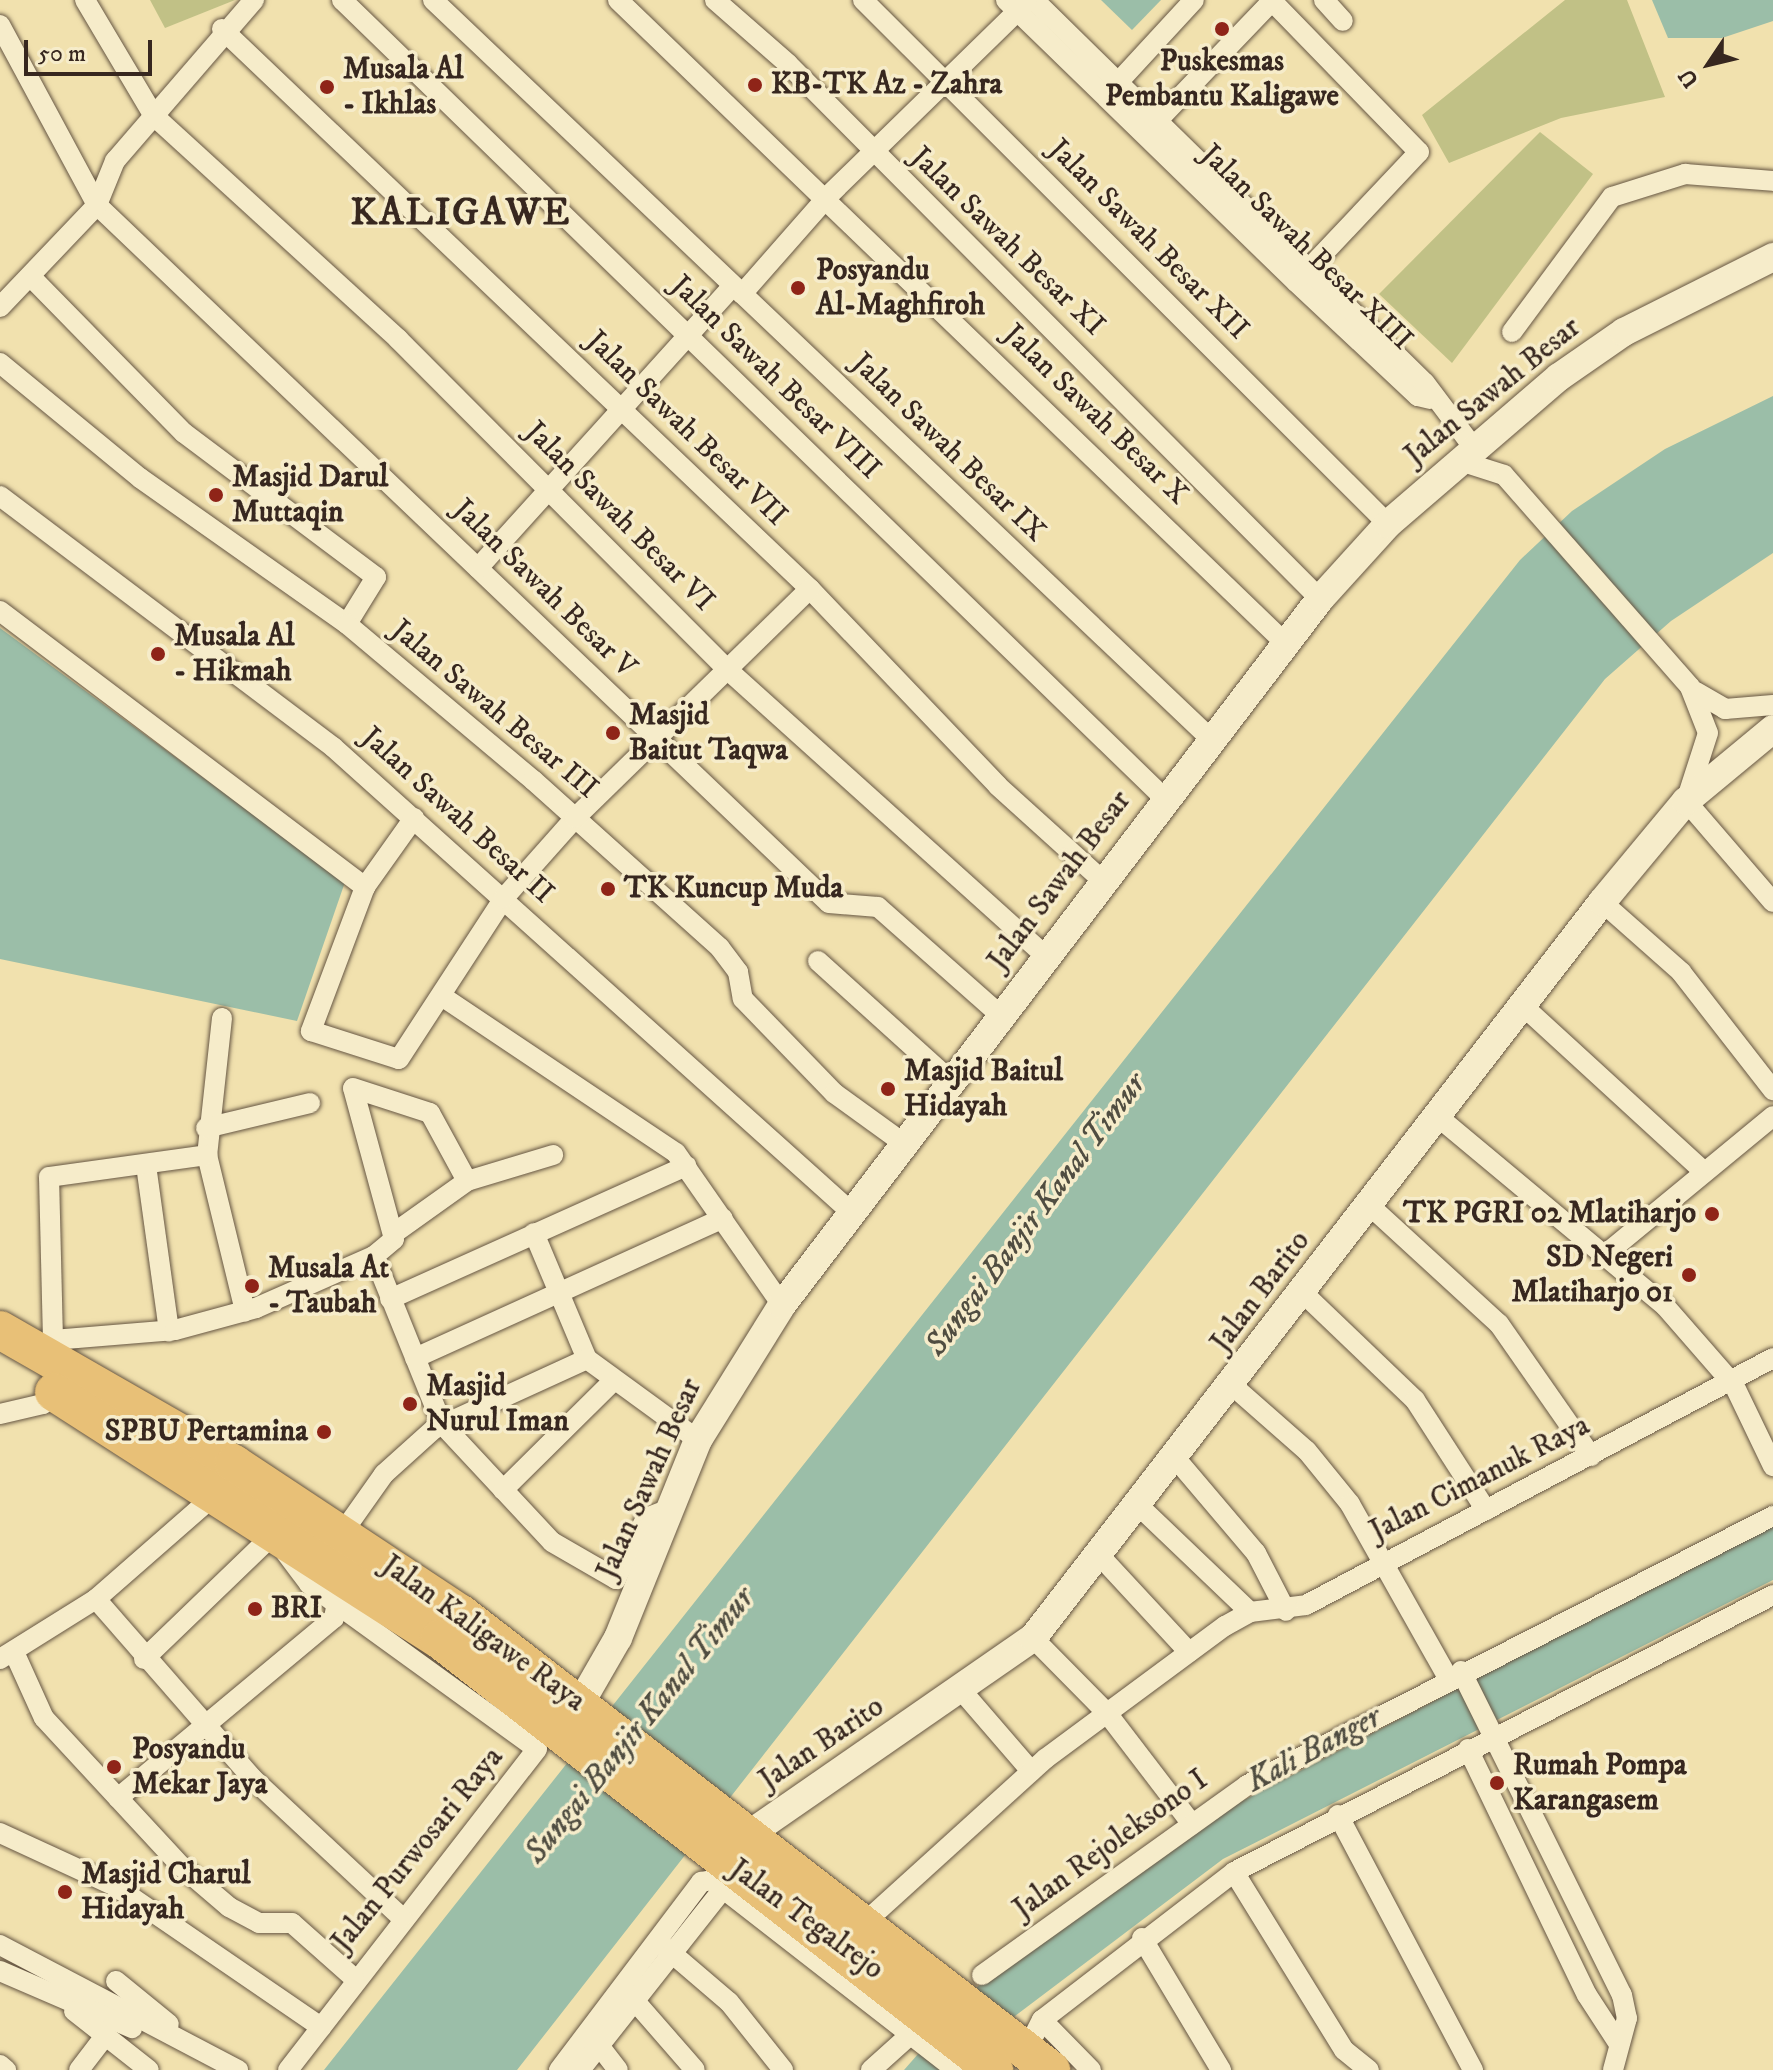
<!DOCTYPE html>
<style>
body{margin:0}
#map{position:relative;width:1773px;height:2070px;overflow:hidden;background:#f1e1ae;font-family:"IM FELL DW Pica",serif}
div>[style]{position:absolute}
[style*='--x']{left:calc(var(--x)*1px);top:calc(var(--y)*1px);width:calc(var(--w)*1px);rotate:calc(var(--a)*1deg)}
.green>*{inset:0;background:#c1c186}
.water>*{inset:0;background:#9bbea8}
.roads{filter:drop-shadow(0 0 2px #665643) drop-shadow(0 0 2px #665643)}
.street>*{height:20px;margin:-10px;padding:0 10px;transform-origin:10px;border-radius:10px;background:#f6ecca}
.secondary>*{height:28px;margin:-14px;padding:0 14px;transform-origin:14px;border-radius:14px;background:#f6ecca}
.highway>*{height:38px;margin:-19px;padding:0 19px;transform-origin:19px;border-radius:19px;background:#e8c077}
.dots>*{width:22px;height:22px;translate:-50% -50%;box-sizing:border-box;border:4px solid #f6ecca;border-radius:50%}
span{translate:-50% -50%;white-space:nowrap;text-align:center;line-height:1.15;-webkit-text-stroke:7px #f6ecca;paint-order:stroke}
.poi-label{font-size:30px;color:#37271f;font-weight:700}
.left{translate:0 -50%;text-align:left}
.right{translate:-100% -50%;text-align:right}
.street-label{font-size:30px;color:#37271f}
.water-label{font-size:32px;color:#504d41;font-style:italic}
.district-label{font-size:38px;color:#37271f;font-weight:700;letter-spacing:2px}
.north{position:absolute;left:1669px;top:24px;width:80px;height:80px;-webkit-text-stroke:6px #f6ecca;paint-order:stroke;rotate:235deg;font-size:22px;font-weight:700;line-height:32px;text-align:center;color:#37271f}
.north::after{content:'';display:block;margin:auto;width:28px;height:36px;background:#37271f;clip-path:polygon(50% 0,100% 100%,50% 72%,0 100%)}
.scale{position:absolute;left:24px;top:40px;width:128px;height:36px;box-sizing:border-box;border:4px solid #37271f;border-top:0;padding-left:10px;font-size:24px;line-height:28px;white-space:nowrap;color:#37271f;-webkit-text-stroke:6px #f6ecca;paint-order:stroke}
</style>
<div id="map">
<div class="green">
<div style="clip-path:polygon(150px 0,235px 0,165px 28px)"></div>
<div style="clip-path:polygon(1565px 0,1627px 0,1665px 97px,1561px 118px,1449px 163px,1422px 115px)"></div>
<div style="clip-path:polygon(1540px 132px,1593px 174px,1452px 363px,1379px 294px)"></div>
</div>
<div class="water">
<div style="clip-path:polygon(1101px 0,1161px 0,1132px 30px)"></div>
<div style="clip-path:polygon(1652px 0,1773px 0,1773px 21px,1722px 38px,1668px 38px)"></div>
<div style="clip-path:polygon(1773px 396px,1773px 553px,1671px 621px,1605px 679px,517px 2070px,324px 2070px,1520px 560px,1572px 511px,1665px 449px)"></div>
<div style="clip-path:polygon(0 628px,345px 882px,297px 1021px,0 959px)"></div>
<div style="clip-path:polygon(1773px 1524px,1773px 1580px,1223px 1859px,1015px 2016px,958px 2070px,904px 2070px,977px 1987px,1185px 1831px)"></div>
</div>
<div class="roads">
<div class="street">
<div style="--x:85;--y:0;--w:135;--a:59.3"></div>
<div style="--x:154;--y:116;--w:331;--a:42.4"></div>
<div style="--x:398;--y:339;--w:467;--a:45.1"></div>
<div style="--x:728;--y:670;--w:428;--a:42"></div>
<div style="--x:342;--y:0;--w:1147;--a:44.15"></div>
<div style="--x:433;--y:0;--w:1074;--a:43.53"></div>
<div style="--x:618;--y:0;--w:926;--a:43.95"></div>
<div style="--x:715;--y:0;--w:97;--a:41.2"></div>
<div style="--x:788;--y:64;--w:754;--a:45.16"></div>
<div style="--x:863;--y:0;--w:742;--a:44.95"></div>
<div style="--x:1006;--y:0;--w:405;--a:44.2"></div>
<div style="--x:1296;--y:282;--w:167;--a:43.1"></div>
<div style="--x:1418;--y:396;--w:12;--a:14"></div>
<div style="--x:1034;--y:0;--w:547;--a:44.41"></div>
<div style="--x:1425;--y:383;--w:80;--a:53.1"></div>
<div style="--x:1271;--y:0;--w:212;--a:45.8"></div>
<div style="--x:1419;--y:152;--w:170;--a:133.3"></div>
<div style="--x:1324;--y:0;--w:28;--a:48"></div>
<div style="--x:0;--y:25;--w:204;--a:61.7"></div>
<div style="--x:97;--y:205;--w:1011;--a:43.64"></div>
<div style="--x:829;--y:903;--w:49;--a:4.7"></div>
<div style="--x:878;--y:907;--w:164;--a:41.5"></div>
<div style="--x:222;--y:29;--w:812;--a:43.6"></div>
<div style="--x:810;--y:589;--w:272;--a:46.3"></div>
<div style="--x:998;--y:786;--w:140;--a:42.1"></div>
<div style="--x:1111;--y:90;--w:122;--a:-47.3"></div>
<div style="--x:1158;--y:120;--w:165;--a:-46.2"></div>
<div style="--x:32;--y:278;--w:217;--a:45.6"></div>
<div style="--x:184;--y:433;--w:240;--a:36.9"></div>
<div style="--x:376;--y:577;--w:55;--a:121.7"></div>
<div style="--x:742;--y:294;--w:130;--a:-48.7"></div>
<div style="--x:828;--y:196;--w:278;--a:-44.3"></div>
<div style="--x:0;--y:307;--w:141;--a:-46.4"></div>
<div style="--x:97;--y:205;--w:48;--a:-67.8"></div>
<div style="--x:115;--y:161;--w:213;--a:-49.2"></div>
<div style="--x:1512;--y:332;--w:168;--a:-53.5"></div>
<div style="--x:1612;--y:197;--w:77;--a:-17.5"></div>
<div style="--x:1685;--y:174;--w:88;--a:4.5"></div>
<div style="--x:0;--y:363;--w:181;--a:39.4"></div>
<div style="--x:140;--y:478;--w:253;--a:35.2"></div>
<div style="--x:347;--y:624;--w:243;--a:40"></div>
<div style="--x:533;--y:780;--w:251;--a:41.9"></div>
<div style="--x:720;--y:948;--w:30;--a:53"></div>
<div style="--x:738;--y:972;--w:27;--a:80"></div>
<div style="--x:743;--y:999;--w:131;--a:45.9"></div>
<div style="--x:834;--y:1093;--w:85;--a:35.9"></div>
<div style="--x:1457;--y:460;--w:49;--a:17.7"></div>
<div style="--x:1504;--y:475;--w:282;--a:48.7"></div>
<div style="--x:1690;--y:687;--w:49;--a:68.6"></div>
<div style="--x:1708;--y:733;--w:71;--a:107.9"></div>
<div style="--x:1686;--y:801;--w:133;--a:49.3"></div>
<div style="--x:0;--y:496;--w:417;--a:37"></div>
<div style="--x:333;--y:747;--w:695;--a:41.91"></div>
<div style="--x:478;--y:568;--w:380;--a:-47.9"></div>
<div style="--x:0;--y:611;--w:458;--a:37.1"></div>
<div style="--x:1696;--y:692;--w:34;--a:30"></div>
<div style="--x:1725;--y:709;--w:48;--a:-4.8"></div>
<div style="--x:414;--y:818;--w:85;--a:125.4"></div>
<div style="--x:365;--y:887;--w:154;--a:110.6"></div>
<div style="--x:311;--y:1031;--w:92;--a:17.7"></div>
<div style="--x:399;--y:1059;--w:192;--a:-56.9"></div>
<div style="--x:504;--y:898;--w:107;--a:-48.4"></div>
<div style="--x:575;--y:818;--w:328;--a:-44.3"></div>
<div style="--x:1602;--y:902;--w:106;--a:41.5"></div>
<div style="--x:1681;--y:972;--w:150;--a:52.1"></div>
<div style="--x:818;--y:961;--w:179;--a:42.1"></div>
<div style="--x:443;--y:997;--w:280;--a:33.8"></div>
<div style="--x:676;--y:1153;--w:185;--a:55.1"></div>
<div style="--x:1522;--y:1005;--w:246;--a:42.5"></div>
<div style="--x:222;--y:1018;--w:138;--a:96.2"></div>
<div style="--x:207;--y:1155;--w:161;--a:76.3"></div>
<div style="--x:1437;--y:1116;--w:297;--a:39.8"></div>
<div style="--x:1665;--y:1306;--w:105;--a:48.9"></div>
<div style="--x:1734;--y:1385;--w:90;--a:64.3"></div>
<div style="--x:206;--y:1128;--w:107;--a:-13.5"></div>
<div style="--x:146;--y:1165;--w:168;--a:82.1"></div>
<div style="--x:1369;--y:1205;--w:176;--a:42.5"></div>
<div style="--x:1499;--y:1324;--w:161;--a:55.1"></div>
<div style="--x:397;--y:1231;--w:86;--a:-35.5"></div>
<div style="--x:467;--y:1181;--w:90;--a:-16.8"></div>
<div style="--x:534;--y:1233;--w:137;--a:67.2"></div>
<div style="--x:587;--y:1359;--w:137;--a:36.1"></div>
<div style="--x:1607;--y:1253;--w:215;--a:-39.5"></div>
<div style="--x:374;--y:1256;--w:181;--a:68"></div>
<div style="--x:442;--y:1424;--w:161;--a:47"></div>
<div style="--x:552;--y:1542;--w:74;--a:30"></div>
<div style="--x:616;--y:1579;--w:68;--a:-63.8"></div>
<div style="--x:646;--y:1518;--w:22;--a:-21"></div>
<div style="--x:1302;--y:1292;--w:156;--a:43.7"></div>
<div style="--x:1415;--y:1400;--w:131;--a:57.2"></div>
<div style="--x:390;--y:1299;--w:325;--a:-24.2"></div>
<div style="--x:53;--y:1340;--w:163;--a:-91.4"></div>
<div style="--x:49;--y:1177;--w:160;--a:-7.9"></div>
<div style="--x:415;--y:1358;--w:338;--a:-24.4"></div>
<div style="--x:1233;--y:1386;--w:98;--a:41.3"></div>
<div style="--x:1307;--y:1451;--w:68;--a:50.9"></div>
<div style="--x:1350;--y:1504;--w:200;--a:60.6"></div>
<div style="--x:0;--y:1414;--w:44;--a:-13.1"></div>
<div style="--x:43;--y:1404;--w:17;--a:-40"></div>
<div style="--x:56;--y:1393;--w:53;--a:-93.2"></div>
<div style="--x:53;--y:1340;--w:122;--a:-4.7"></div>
<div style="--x:175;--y:1330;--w:84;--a:-15.2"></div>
<div style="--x:256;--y:1308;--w:129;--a:-23.8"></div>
<div style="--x:374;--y:1256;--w:26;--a:-40"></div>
<div style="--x:394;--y:1239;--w:156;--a:-105.2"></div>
<div style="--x:353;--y:1088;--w:81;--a:18"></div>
<div style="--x:430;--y:1113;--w:77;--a:61.4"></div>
<div style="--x:1177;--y:1460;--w:122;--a:49.7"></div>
<div style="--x:1256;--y:1553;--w:65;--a:62.7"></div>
<div style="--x:503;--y:1490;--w:153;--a:-44.7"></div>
<div style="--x:1140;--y:1507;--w:152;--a:43.7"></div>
<div style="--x:343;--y:1532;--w:71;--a:-54.7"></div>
<div style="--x:384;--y:1474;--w:67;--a:-42"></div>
<div style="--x:434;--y:1429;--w:168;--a:-24.6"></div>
<div style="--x:286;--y:1553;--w:39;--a:53"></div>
<div style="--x:309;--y:1584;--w:281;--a:35.9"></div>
<div style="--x:537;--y:1749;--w:406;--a:127.8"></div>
<div style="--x:1100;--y:1556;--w:131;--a:47.2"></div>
<div style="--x:96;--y:1599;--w:237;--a:48.9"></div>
<div style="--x:252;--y:1778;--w:205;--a:43"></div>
<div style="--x:1033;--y:1638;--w:105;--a:45.4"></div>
<div style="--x:1107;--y:1713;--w:140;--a:52.6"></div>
<div style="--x:14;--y:1652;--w:72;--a:65.6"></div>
<div style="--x:44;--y:1718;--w:202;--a:47.2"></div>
<div style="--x:181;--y:1866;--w:63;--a:40.5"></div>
<div style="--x:229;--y:1907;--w:34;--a:28"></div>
<div style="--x:259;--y:1923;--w:33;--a:0"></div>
<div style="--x:292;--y:1923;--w:83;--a:41.6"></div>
<div style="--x:0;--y:1659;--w:113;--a:-32"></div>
<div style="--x:96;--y:1599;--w:158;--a:-41.2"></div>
<div style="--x:144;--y:1659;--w:182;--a:-43.9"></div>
<div style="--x:1461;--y:1671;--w:362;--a:63.6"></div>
<div style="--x:1622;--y:1995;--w:24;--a:78"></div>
<div style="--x:1627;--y:2018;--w:54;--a:105.1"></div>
<div style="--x:962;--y:1691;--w:106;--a:49.2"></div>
<div style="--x:1468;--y:1749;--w:273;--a:64.2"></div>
<div style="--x:1587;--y:1995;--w:59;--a:56.9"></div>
<div style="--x:118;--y:1798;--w:281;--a:-39.8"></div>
<div style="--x:334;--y:1618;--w:15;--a:-79"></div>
<div style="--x:1338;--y:1815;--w:289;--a:62.1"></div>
<div style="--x:0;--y:1833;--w:127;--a:24.7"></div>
<div style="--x:115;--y:1886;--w:250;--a:34.4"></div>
<div style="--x:1234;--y:1872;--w:209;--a:58.3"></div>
<div style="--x:1344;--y:2050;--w:32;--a:39"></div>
<div style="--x:863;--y:1924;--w:246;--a:-42.2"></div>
<div style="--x:1045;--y:1759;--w:224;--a:-36.5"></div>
<div style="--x:1225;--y:1626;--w:29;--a:-29"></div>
<div style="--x:1250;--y:1612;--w:56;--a:-7.1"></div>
<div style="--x:1306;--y:1605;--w:528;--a:-27.87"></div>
<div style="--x:1142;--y:1938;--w:154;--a:59.1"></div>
<div style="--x:661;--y:1944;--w:89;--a:40.5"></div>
<div style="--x:729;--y:2002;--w:87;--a:51.5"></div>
<div style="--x:0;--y:1945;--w:269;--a:27.7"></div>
<div style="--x:0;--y:1971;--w:144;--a:23.4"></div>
<div style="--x:982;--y:1975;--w:326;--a:-35.6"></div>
<div style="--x:1247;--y:1785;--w:591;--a:-27.09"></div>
<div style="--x:116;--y:1981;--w:68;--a:39.1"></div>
<div style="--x:627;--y:1992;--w:103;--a:48.9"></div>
<div style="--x:74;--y:2011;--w:95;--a:38.2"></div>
<div style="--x:1042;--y:2020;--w:70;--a:45.6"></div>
<div style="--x:591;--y:2035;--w:44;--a:52.4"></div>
<div style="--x:1026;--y:2051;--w:35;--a:-63"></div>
<div style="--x:1042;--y:2020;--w:242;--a:-37.6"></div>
<div style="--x:1234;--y:1872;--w:606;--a:-27.2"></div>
<div style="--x:0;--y:2065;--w:8;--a:40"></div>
<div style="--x:79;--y:2070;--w:43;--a:-52.6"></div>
<div style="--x:559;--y:2070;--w:236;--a:-52.9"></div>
<div style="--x:701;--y:1882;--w:11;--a:-10"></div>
<div style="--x:712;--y:1880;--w:309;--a:37.9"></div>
<div style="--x:580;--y:2070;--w:231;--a:-51.7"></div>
<div style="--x:871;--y:2070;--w:52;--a:-41.9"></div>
</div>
<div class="secondary">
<div style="--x:580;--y:1704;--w:76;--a:-60.1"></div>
<div style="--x:618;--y:1638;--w:214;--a:-68"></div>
<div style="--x:698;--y:1440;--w:159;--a:-58.1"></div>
<div style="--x:782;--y:1305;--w:888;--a:-52.69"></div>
<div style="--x:1320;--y:599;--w:101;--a:-47.8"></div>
<div style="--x:1388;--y:524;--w:225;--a:-40.7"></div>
<div style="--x:1559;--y:377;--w:79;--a:-34.7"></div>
<div style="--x:1624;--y:332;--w:167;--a:-26.7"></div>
<div style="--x:748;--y:1835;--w:346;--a:-34.7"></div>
<div style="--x:1033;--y:1638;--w:930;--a:-52.29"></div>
<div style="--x:1602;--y:902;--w:131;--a:-50.3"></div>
<div style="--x:1686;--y:801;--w:113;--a:-39.6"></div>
</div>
<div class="highway">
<div style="--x:0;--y:1330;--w:270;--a:29.8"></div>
<div style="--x:234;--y:1464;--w:272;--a:33.5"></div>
<div style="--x:461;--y:1614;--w:746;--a:37.7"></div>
<div style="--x:54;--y:1392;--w:457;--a:32.7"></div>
<div style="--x:439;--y:1639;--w:703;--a:37.83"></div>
</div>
</div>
<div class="dots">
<div style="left:1222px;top:29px;background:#8f2418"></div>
<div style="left:755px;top:85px;background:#8f2418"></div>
<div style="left:327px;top:87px;background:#8f2418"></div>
<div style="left:798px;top:288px;background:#8f2418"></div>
<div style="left:216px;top:495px;background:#8f2418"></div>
<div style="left:158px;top:654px;background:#8f2418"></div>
<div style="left:613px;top:733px;background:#8f2418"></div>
<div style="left:608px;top:889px;background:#8f2418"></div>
<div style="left:888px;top:1089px;background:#8f2418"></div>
<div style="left:1712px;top:1214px;background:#8f2418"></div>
<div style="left:1689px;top:1275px;background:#8f2418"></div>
<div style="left:252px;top:1286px;background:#8f2418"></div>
<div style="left:410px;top:1404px;background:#8f2418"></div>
<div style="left:324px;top:1432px;background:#8f2418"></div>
<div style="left:255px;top:1609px;background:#8f2418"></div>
<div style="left:114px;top:1767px;background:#8f2418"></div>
<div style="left:1497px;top:1783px;background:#8f2418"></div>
<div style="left:65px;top:1892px;background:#8f2418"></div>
</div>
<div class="poi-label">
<span style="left:1222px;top:79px">Puskesmas<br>Pembantu Kaligawe</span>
<span class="left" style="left:343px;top:87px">Musala Al<br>- Ikhlas</span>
<span class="left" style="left:771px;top:85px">KB-TK Az - Zahra</span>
<span class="left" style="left:816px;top:288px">Posyandu<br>Al-Maghfiroh</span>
<span class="left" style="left:232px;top:495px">Masjid Darul<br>Muttaqin</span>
<span class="left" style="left:174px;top:654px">Musala Al<br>- Hikmah</span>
<span class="left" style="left:629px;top:733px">Masjid<br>Baitut Taqwa</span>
<span class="left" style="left:624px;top:889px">TK Kuncup Muda</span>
<span class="left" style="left:904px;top:1089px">Masjid Baitul<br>Hidayah</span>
<span class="right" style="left:1696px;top:1214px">TK PGRI 02 Mlatiharjo</span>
<span class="right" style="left:1673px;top:1275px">SD Negeri<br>Mlatiharjo 01</span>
<span class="left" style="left:268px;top:1286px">Musala At<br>- Taubah</span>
<span class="left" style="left:426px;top:1404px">Masjid<br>Nurul Iman</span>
<span class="right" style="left:308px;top:1432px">SPBU Pertamina</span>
<span class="left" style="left:271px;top:1609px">BRI</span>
<span class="left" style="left:132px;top:1767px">Posyandu<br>Mekar Jaya</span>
<span class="left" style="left:1513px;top:1783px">Rumah Pompa<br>Karangasem</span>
<span class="left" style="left:81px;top:1892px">Masjid Charul<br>Hidayah</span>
</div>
<div class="street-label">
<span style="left:1148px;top:240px;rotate:45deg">Jalan Sawah Besar XII</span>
<span style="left:1007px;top:242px;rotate:44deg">Jalan Sawah Besar XI</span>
<span style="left:1306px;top:248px;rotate:44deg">Jalan Sawah Besar XIII</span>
<span style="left:775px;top:378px;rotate:44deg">Jalan Sawah Besar VIII</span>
<span style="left:1493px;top:392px;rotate:-39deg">Jalan Sawah Besar</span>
<span style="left:1095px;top:415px;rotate:44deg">Jalan Sawah Besar X</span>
<span style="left:686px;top:429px;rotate:44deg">Jalan Sawah Besar VII</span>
<span style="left:948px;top:448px;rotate:44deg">Jalan Sawah Besar IX</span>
<span style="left:619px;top:517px;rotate:45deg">Jalan Sawah Besar VI</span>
<span style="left:544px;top:589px;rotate:44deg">Jalan Sawah Besar V</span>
<span style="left:494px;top:710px;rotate:40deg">Jalan Sawah Besar III</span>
<span style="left:457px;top:816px;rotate:42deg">Jalan Sawah Besar II</span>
<span style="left:1060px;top:881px;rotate:-53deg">Jalan Sawah Besar</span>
<span style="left:1261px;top:1292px;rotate:-53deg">Jalan Barito</span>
<span style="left:650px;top:1479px;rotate:-66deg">Jalan Sawah Besar</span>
<span style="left:1480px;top:1479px;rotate:-27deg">Jalan Cimanuk Raya</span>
<span style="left:483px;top:1634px;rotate:36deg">Jalan Kaligawe Raya</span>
<span style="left:822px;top:1744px;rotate:-34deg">Jalan Barito</span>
<span style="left:1111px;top:1845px;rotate:-36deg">Jalan Rejoleksono I</span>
<span style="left:418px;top:1850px;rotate:-51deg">Jalan Purwosari Raya</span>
<span style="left:806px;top:1920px;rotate:36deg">Jalan Tegalrejo</span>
</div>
<div class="water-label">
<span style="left:1036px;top:1215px;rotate:-53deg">Sungai Banjir Kanal Timur</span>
<span style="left:640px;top:1726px;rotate:-51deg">Sungai Banjir Kanal Timur</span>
<span style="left:1314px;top:1750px;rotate:-28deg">Kali Banger</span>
</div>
<div class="district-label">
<span style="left:461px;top:214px">KALIGAWE</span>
</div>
<div class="north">U</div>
<div class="scale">50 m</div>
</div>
